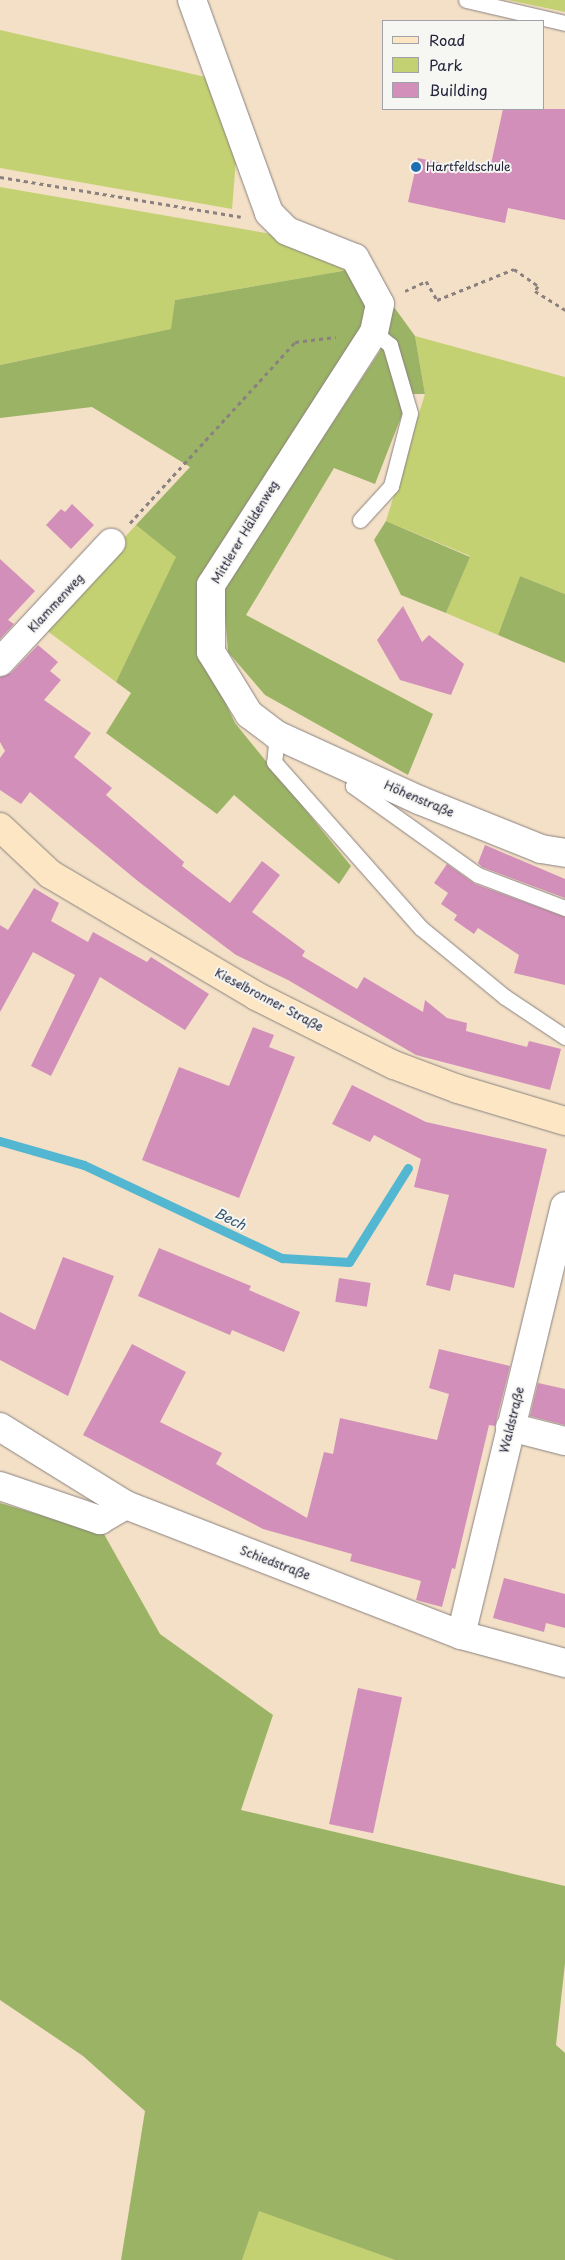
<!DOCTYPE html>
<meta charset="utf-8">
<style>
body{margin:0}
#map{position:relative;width:565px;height:2260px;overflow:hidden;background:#f3e0c6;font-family:"Playpen Sans",sans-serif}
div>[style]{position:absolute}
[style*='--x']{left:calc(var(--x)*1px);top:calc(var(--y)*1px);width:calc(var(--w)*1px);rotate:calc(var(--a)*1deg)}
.green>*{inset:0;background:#c4d172}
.forest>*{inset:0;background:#9bb364}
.stream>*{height:9px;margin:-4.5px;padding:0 4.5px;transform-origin:4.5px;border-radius:4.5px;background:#53b7d1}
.building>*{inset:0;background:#d28fb9;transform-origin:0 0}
.path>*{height:3px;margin-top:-1.5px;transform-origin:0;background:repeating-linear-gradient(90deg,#8a8180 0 4px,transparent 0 8px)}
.roads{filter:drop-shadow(0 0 1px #8a8180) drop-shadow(0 0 1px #8a8180)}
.lane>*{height:15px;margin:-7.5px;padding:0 7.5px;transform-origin:7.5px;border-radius:7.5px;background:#fff}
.street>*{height:28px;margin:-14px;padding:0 14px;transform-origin:14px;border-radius:14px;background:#fff}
.secondary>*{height:28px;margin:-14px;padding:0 14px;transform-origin:14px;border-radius:14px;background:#fce6c4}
.dots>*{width:14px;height:14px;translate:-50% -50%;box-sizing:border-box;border:2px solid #f6f6f2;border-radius:50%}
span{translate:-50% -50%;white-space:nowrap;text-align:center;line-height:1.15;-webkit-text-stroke:4px #f6f6f2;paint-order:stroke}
.poi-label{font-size:12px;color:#22223b}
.left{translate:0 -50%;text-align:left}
.street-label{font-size:12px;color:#22223b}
.water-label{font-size:14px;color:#335670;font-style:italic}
.legend{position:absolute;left:382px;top:20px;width:162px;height:90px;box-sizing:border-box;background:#f6f6f2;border:1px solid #a1a1a9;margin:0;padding:6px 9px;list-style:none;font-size:15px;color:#22223b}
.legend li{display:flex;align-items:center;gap:10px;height:25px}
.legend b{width:25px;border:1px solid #a1a1a9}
</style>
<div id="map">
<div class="green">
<div style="clip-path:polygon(508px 0,565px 0,565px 12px)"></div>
<div style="clip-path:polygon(0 30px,210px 78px,236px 160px,232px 209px,0 168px)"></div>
<div style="clip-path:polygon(0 187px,277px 235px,348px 270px,175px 300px,172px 329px,0 365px)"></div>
<div style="clip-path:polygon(415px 336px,565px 377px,565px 594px,520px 576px,498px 635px,446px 613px,470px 556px,386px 521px,425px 394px)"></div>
<div style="clip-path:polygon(136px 525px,177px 557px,116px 682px,42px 627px)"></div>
<div style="clip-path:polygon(259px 2210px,395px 2260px,242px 2260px)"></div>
</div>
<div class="forest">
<div style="clip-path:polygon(348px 270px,367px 303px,369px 323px,200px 576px,200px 648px,235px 723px,351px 866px,339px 884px,234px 795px,217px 814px,106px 733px,131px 693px,116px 682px,176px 557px,136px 525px,190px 467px,92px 407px,0 418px,0 365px,171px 329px,175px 300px)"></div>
<div style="clip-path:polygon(394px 307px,415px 336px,425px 394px,410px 394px,375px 484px,334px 468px,246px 615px,433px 714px,408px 775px,265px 695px,228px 652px,223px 589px,380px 351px)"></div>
<div style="clip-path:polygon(386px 521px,470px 557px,446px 613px,401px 595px,374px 540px)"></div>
<div style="clip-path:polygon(520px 576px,565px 594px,565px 663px,498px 635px)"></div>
<div style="clip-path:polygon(0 1503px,104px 1534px,160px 1634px,273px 1715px,241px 1810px,565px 1886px,565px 1963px,556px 2045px,565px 2053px,565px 2260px,395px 2260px,259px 2211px,242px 2260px,121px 2260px,145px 2111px,83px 2056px,0 2000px)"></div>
</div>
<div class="stream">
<div style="--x:0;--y:1141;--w:87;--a:15.9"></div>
<div style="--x:84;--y:1165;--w:219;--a:25.2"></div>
<div style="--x:282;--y:1258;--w:67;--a:3.4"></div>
<div style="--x:349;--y:1262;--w:111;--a:-57.9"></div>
</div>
<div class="building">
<div style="clip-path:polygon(503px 109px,565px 109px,565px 220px,508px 208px,505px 223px,408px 202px,418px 158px,489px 173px)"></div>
<div style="clip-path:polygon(72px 504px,94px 525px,71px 549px,46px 525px,61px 509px,65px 512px)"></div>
<div style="clip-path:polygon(0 559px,35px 591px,8px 620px,14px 624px,0 639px)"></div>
<div style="clip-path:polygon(403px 606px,422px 642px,429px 635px,464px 664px,451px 695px,400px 680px,377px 640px)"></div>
<div style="clip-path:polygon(38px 645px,58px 662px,50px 671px,61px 680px,44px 700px,91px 733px,74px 757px,112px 788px,106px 795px,184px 862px,182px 866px,230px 903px,262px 861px,280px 875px,252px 912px,305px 951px,302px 956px,357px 989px,364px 977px,423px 1012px,425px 1000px,447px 1018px,467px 1023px,466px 1031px,527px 1047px,529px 1041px,561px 1049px,550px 1090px,416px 1055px,288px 980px,236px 955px,139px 882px,30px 792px,21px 804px,0 790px,0 758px,5px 751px,0 742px,0 677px,11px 673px)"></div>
<div style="clip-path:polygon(485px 845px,565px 879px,565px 898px,482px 867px,478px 863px)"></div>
<div style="clip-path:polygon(447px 864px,475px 884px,565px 917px,565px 985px,514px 973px,519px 955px,478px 928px,474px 934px,454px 920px,457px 915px,441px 904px,448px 893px,434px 883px)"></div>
<div style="clip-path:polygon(34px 888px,59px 903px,51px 921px,88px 942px,93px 932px,147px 962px,151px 957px,209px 994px,185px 1030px,100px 977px,51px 1076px,31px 1066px,75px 975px,33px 952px,0 1012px,0 925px,8px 930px)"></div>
<div style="clip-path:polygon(253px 1027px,274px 1035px,269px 1047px,295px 1057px,239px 1198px,142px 1160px,179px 1067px,229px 1086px)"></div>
<div style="clip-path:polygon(352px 1085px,426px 1122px,547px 1149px,514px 1288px,454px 1274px,450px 1291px,426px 1285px,449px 1195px,414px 1187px,421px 1159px,374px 1135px,370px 1142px,332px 1124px)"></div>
<div style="clip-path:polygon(159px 1248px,251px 1286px,249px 1290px,300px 1312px,284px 1352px,232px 1330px,230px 1335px,138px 1296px)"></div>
<div style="clip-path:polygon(63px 1257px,114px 1276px,68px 1396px,0 1360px,0 1312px,35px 1330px)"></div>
<div style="left:339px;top:1278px;width:32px;height:24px;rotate:9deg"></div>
<div style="clip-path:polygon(132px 1344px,186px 1372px,160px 1422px,222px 1453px,216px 1464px,307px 1518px,324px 1452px,333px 1454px,340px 1418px,437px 1440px,449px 1394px,429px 1388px,439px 1349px,510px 1366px,495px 1426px,489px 1425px,455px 1569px,452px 1568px,442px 1607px,416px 1600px,421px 1581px,350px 1561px,352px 1554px,263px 1529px,83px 1435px)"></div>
<div style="clip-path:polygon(538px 1383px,565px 1389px,565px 1425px,530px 1416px)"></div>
<div style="clip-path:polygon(504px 1578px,565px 1594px,565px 1628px,546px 1623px,544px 1632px,493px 1618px)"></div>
<div style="left:358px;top:1688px;width:45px;height:139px;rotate:12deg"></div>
</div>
<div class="path">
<div style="--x:0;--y:177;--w:244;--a:9.4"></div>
<div style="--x:405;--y:291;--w:23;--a:-25"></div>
<div style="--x:426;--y:281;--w:22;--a:60"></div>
<div style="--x:437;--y:300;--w:83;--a:-21.9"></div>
<div style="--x:514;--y:269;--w:29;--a:35"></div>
<div style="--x:538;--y:286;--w:6;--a:121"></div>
<div style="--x:535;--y:291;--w:36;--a:32"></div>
<div style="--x:130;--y:523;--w:245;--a:-47.6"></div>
<div style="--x:295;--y:342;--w:41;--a:-7"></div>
</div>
<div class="roads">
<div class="lane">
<div style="--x:466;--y:0;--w:102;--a:13.1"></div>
<div style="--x:360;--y:520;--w:46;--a:-47.6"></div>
<div style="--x:391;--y:486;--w:75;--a:-75.4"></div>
<div style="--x:410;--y:413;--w:71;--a:-106.4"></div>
<div style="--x:390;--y:345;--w:21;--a:-141"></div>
<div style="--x:277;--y:735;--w:27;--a:96"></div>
<div style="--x:274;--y:762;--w:222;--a:48.5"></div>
<div style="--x:421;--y:928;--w:109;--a:39.4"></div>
<div style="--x:505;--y:997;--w:72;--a:33.7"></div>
<div style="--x:361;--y:773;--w:15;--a:122"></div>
<div style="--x:353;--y:786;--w:153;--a:35.5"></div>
<div style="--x:478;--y:875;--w:93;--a:20.8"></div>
</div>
<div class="street">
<div style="--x:192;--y:0;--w:226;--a:70.1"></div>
<div style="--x:269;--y:213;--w:25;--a:45"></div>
<div style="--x:287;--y:231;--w:73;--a:21.7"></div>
<div style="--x:355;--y:258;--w:52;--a:61.5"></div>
<div style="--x:380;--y:304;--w:29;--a:102"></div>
<div style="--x:374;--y:332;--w:301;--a:122.8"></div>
<div style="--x:211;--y:585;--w:67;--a:90"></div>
<div style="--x:211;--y:652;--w:73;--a:58.5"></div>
<div style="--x:249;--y:714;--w:35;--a:37"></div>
<div style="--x:277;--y:735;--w:156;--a:24.6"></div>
<div style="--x:419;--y:800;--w:131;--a:21.9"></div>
<div style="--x:541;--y:849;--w:24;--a:9"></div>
<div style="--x:0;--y:662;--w:163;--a:-47"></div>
<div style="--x:0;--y:1427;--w:148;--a:31.8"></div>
<div style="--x:126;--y:1505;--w:359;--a:21.2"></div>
<div style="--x:461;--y:1635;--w:108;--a:15.1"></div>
<div style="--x:510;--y:1427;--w:57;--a:14.3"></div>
<div style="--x:0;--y:1486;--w:106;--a:18.8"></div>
<div style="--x:100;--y:1520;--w:30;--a:-30"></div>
<div style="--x:461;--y:1635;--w:441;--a:-76.4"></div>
</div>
<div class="secondary">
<div style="--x:0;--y:827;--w:69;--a:43.2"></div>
<div style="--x:50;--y:874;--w:239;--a:30.6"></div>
<div style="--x:256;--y:996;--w:154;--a:26.6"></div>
<div style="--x:394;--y:1065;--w:68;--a:20.6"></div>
<div style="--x:458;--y:1089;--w:112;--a:16.7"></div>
</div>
</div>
<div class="dots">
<div style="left:416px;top:167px;background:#1f6fb2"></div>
</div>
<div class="poi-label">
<span class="left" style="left:426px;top:167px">Hartfeldschule</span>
</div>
<div class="street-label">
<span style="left:245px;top:532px;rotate:-59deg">Mittlerer Häldenweg</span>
<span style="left:56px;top:603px;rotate:-47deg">Klammenweg</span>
<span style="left:419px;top:799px;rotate:23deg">Höhenstraße</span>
<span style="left:269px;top:1000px;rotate:28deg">Kieselbronner Straße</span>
<span style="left:512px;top:1420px;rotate:-76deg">Waldstraße</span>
<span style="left:275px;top:1563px;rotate:21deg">Schiedstraße</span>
</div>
<div class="water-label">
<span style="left:230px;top:1219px;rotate:25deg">Bech</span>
</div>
<ul class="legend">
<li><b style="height:6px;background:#fce6c4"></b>Road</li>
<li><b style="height:14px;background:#c4d172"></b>Park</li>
<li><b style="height:14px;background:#d28fb9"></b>Building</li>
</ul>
</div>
